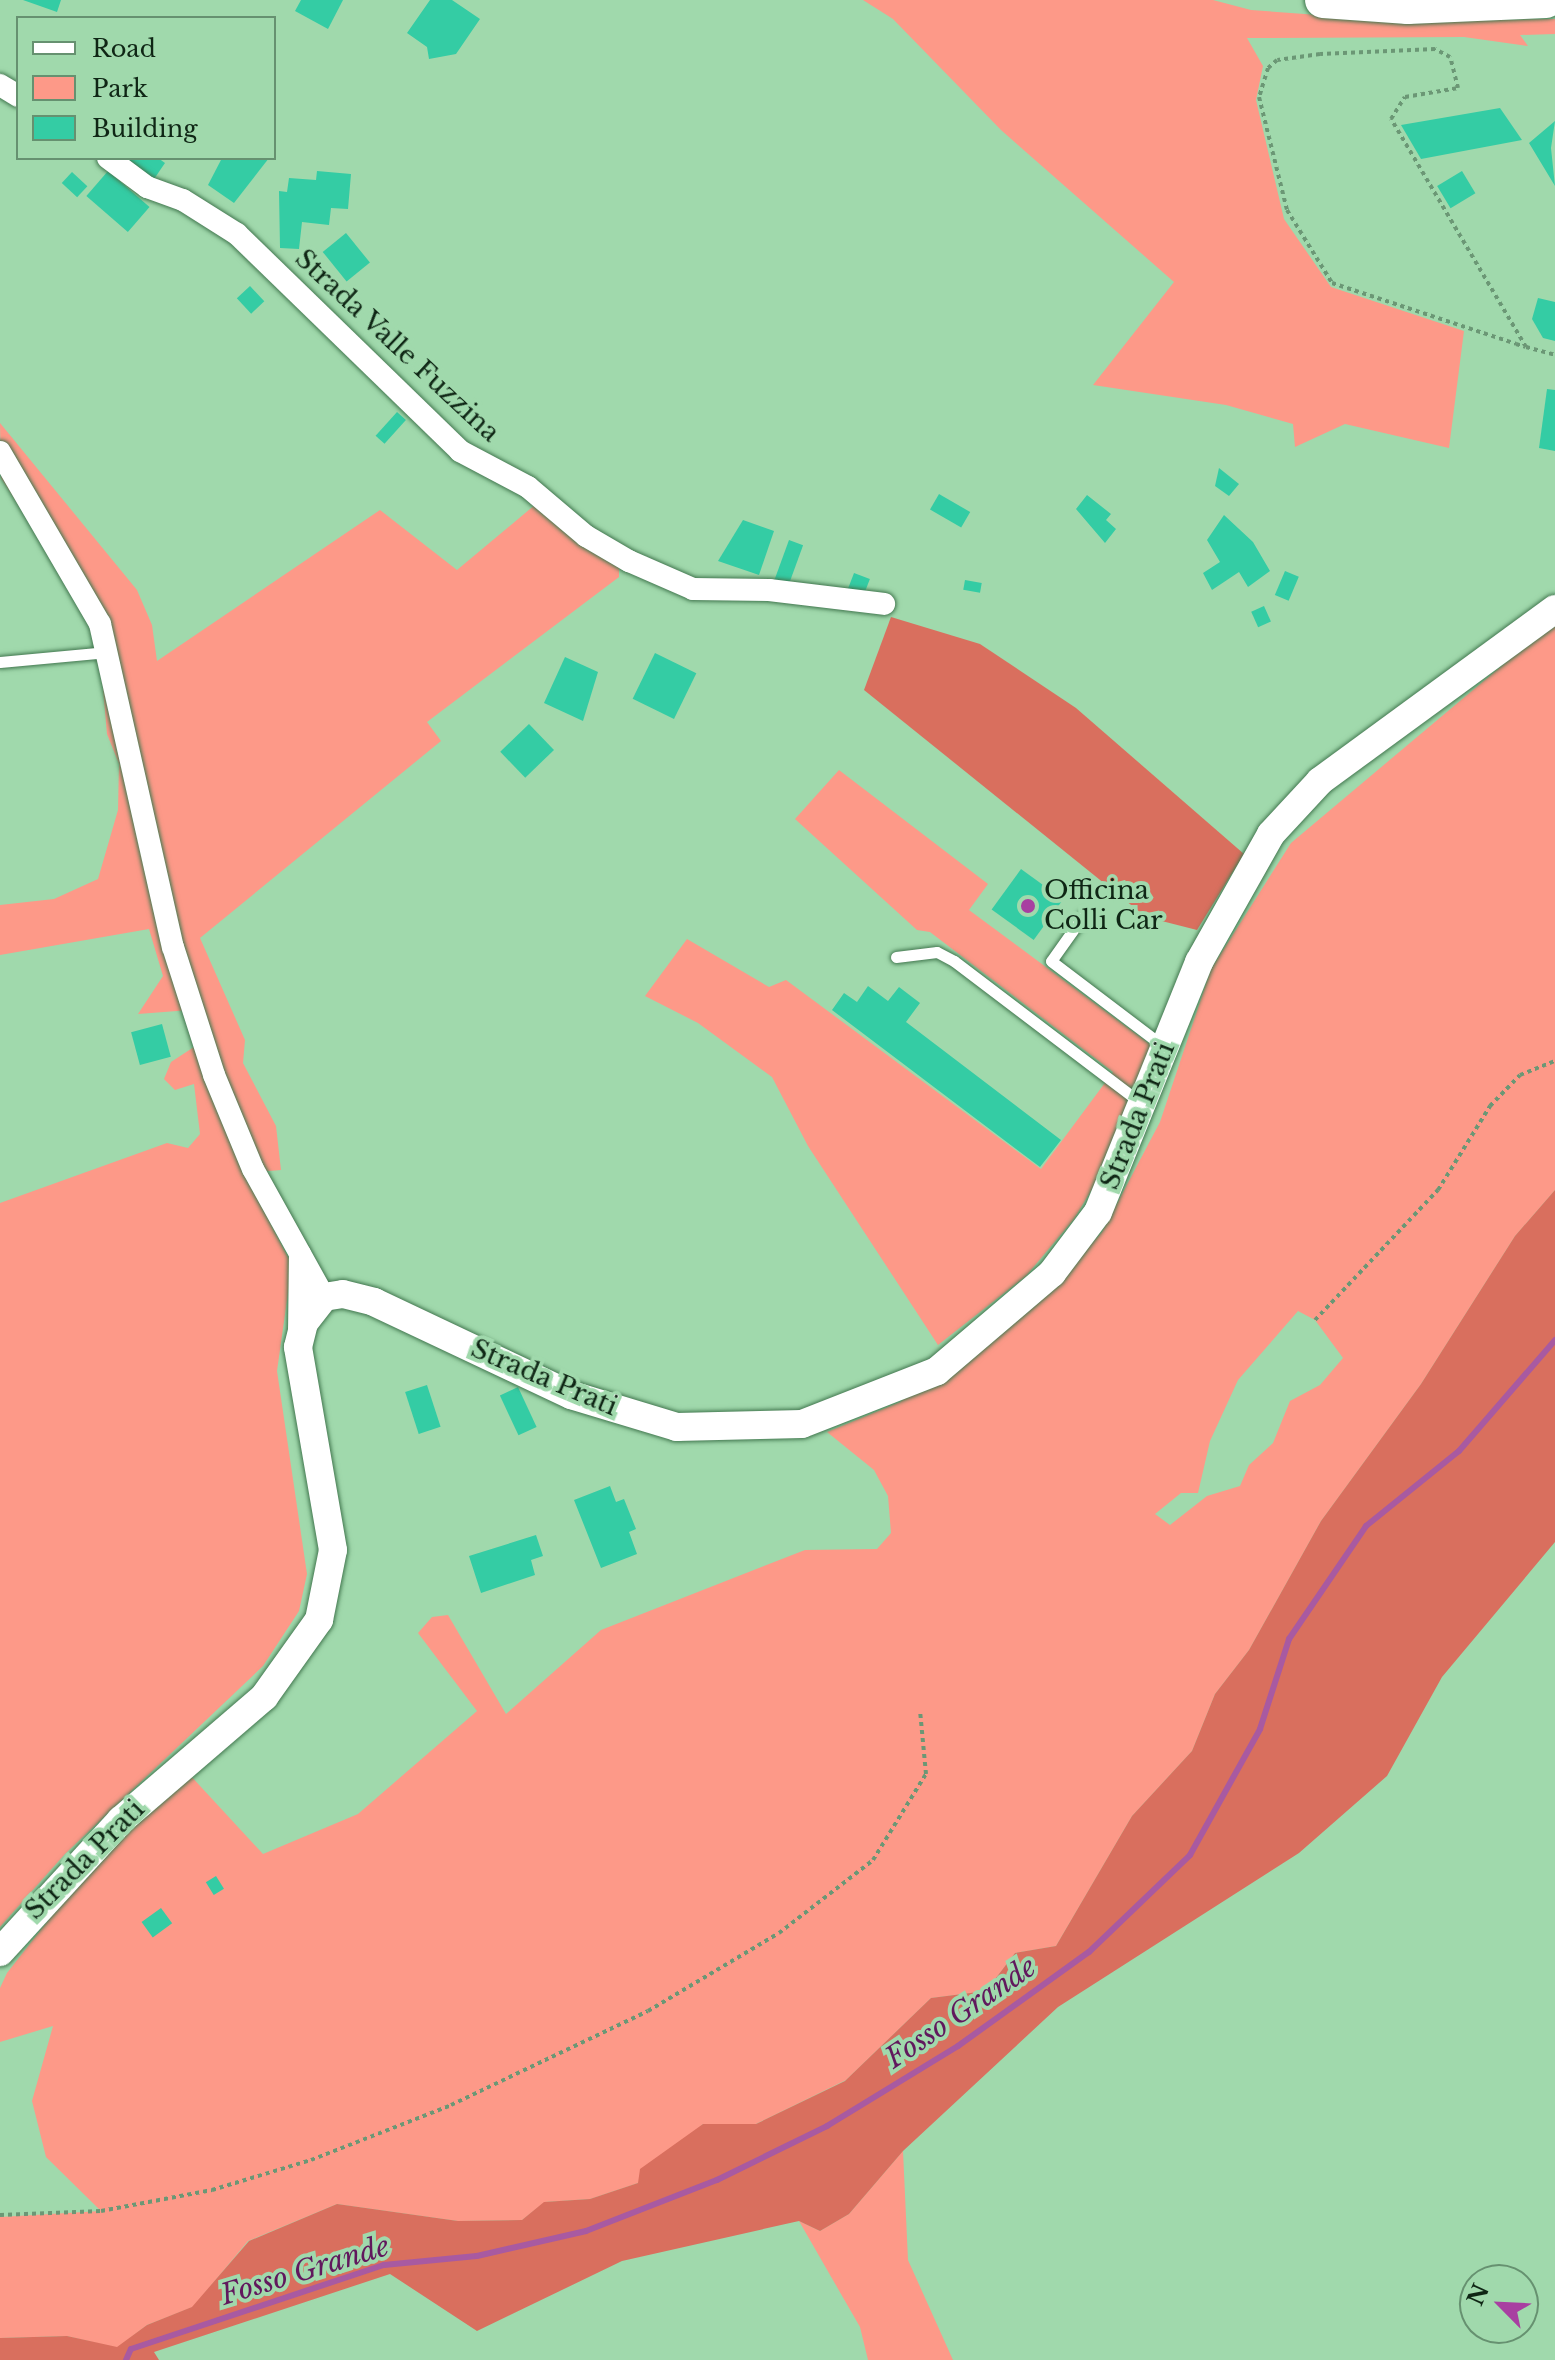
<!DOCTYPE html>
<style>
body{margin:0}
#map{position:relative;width:1555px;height:2360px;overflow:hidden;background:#a0d9ac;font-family:"Libre Baskerville",serif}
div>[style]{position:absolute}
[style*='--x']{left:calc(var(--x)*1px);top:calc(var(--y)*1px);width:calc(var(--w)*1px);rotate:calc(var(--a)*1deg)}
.green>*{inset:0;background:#fd9988}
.forest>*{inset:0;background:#d96f5e}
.stream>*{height:6px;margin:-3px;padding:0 3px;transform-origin:3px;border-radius:3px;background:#a85aa1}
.building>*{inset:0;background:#34cca4;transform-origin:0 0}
.path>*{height:4px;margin-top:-2px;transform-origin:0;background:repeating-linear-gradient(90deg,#6b9775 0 4px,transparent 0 8px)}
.roads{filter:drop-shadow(0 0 2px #42774f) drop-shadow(0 0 2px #42774f)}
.service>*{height:11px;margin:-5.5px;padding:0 5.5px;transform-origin:5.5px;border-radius:5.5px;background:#fff}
.minor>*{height:22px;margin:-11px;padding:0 11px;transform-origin:11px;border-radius:11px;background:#fff}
.tertiary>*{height:28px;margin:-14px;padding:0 14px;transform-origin:14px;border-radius:14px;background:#fff}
.trunk>*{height:36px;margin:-18px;padding:0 18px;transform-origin:18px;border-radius:18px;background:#fff}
.dots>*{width:22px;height:22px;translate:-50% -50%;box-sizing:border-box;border:4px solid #a0d9ac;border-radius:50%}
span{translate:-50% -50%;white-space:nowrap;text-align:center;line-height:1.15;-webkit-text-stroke:8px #a0d9ac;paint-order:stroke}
.street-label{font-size:26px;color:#0f2615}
.poi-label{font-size:26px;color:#0f2615}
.left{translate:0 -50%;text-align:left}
.water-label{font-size:28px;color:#61185d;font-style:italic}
.legend{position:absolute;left:16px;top:16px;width:260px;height:144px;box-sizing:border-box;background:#a0d9ac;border:2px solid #669170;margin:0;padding:10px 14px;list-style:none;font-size:24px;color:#0f2615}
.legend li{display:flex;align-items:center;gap:16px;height:40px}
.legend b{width:40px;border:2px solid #669170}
.north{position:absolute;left:1459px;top:2264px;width:80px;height:80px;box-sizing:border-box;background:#a0d9ac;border:2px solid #669170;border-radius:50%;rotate:294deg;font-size:22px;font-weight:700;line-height:32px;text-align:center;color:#0f2615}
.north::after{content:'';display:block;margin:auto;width:28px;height:36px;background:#a83fa1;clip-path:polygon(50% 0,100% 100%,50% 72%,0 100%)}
</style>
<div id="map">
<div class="green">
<div style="clip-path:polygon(863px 0,1213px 0,1251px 10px,1401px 21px,1555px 19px,1555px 34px,1520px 35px,1528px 46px,1464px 37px,1247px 38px,1263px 66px,1256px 100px,1284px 219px,1331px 287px,1464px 331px,1449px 448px,1345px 424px,1295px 447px,1293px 424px,1226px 405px,1093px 385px,1174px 282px,1001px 130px,893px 19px)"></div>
<div style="clip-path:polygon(0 423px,137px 590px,152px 625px,157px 661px,380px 510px,457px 570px,536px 504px,619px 566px,619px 577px,427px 722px,441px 741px,200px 938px,245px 1040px,243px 1063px,276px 1126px,281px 1170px,244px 1173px,292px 1265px,277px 1371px,307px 1574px,299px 1611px,263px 1666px,65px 1854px,0 1927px,0 1203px,167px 1143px,188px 1148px,200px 1134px,194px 1084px,175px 1090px,164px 1079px,171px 1062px,197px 1045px,190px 1010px,138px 1014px,163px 976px,149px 929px,0 955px,0 905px,54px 899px,98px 879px,118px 810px,119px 764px,107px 734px,99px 644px,87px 613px,1px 478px)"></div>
<div style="clip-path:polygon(evenodd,1555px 621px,1555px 1190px,1515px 1236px,1421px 1384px,1321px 1521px,1249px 1650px,1215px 1694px,1192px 1751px,1132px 1816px,1056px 1946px,1015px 1953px,986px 1991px,931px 1998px,846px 2080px,756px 2124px,703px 2124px,638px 2183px,590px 2199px,545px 2202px,522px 2220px,458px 2221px,337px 2204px,248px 2241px,193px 2307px,147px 2325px,117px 2348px,67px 2336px,0 2338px,0 2217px,101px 2211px,46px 2157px,32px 2101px,53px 2026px,0 2042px,0 1988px,7px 1973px,86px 1872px,189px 1774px,263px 1854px,358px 1814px,477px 1711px,418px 1633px,432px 1617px,448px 1615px,506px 1714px,601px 1630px,805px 1550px,877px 1549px,891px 1533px,888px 1496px,874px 1470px,827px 1432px,900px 1402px,1040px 1301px,1102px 1232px,1160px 1122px,1211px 969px,1291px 843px,1555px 621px,1298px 1311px,1315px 1320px,1343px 1358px,1320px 1385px,1290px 1401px,1273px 1443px,1249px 1465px,1240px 1486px,1207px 1496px,1170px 1525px,1155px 1514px,1181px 1493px,1198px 1493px,1210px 1441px,1238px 1380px,1298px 1311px)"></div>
<div style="clip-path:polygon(839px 770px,988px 884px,969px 910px,1155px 1048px,1109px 1161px,1074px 1219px,1026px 1276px,938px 1345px,808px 1146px,772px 1077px,698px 1023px,645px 996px,687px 939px,769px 987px,786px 980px,1041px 1169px,1113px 1072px,930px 932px,917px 930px,795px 819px)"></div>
<div style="clip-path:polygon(903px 2151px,908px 2260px,953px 2360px,868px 2360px,860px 2327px,799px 2221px,820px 2231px,849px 2214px)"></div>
</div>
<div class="forest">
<div style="clip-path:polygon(891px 617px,980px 644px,1076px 708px,1244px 854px,1197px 930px,1146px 917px,864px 690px)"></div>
<div style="clip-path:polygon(1555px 1190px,1555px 1542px,1442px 1677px,1387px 1776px,1299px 1853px,1058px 2007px,903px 2151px,849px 2214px,820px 2231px,799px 2221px,622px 2261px,477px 2331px,390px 2274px,154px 2352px,159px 2360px,0 2360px,0 2338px,67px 2336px,117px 2347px,147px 2325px,192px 2307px,249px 2241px,337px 2204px,458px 2221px,522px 2220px,544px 2202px,590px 2199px,638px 2183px,640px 2169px,703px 2124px,756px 2124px,845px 2081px,931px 1998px,986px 1991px,1015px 1953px,1056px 1946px,1132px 1816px,1192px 1751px,1215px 1694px,1249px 1650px,1321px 1521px,1421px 1384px,1515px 1236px)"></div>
</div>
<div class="stream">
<div style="--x:126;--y:2360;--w:12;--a:-66"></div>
<div style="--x:131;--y:2349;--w:267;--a:-18.4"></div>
<div style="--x:384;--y:2265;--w:93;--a:-5.5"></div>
<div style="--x:477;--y:2256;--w:112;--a:-12.9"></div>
<div style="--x:586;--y:2231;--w:141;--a:-21.3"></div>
<div style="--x:717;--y:2180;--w:123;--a:-26.1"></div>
<div style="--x:827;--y:2126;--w:153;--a:-31.4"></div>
<div style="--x:958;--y:2046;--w:161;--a:-35.7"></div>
<div style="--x:1089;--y:1952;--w:140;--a:-43.8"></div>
<div style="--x:1190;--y:1855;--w:144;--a:-60.9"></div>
<div style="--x:1260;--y:1729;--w:95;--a:-72.1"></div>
<div style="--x:1289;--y:1639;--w:137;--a:-55.7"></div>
<div style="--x:1366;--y:1526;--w:119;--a:-38.9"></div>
<div style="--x:1459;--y:1451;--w:147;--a:-49.1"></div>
</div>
<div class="building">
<div style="clip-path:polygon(23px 0,61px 0,57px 12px)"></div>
<div style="clip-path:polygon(301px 0,343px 0,328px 29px,295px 11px)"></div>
<div style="clip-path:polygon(430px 0,452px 0,480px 19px,456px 54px,429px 59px,427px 47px,407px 33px)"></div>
<div style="clip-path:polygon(1500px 108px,1522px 140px,1421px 159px,1401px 125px)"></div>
<div style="clip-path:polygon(1555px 121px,1551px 148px,1555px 186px,1529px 143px)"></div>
<div style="clip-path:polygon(116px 158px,158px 158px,165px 163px,152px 182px)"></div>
<div style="clip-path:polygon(222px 158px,269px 158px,234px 203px,208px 185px)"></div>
<div style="left:108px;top:171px;width:55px;height:33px;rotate:41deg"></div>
<div style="clip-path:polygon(317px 171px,351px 174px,348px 209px,331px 208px,329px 225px,302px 222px,299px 249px,280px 248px,279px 191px,287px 192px,289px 178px,316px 180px)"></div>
<div style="left:1462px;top:171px;width:26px;height:29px;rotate:59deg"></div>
<div style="left:72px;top:172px;width:21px;height:15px;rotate:43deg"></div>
<div style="left:346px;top:233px;width:38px;height:30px;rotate:51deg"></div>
<div style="left:250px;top:286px;width:21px;height:18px;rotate:47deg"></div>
<div style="clip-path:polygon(1538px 298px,1555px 302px,1555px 341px,1543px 338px,1532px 319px)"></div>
<div style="clip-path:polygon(1547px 389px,1555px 390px,1555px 451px,1539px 448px)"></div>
<div style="left:397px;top:412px;width:12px;height:32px;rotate:42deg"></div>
<div style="clip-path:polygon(1219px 468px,1239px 484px,1229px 496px,1215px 486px)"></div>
<div style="left:939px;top:494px;width:36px;height:18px;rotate:30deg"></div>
<div style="clip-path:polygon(1087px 495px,1111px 514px,1106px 520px,1116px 529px,1105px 543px,1076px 509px)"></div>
<div style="clip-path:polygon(1224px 515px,1253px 542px,1270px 571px,1248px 587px,1239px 572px,1212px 590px,1203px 573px,1220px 562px,1207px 540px)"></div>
<div style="clip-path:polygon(743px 520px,774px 531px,759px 575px,718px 561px)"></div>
<div style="left:789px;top:540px;width:15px;height:45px;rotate:20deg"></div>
<div style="left:1285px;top:571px;width:15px;height:26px;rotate:23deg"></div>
<div style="left:854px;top:573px;width:17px;height:20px;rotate:21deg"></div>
<div style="left:965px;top:580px;width:17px;height:10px;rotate:10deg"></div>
<div style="left:1264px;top:606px;width:17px;height:14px;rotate:66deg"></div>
<div style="left:655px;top:653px;width:46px;height:51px;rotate:26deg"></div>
<div style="clip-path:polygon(565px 657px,598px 672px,583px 721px,544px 703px)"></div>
<div style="left:529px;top:724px;width:36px;height:40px;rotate:46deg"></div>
<div style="left:1021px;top:869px;width:52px;height:50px;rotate:36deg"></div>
<div style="clip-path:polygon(868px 986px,888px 1001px,899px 987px,920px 1003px,906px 1022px,1061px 1140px,1040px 1167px,832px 1010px,844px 993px,857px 1002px)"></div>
<div style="left:162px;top:1024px;width:34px;height:32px;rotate:75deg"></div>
<div style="left:427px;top:1385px;width:44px;height:23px;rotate:72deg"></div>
<div style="left:518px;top:1387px;width:44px;height:20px;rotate:65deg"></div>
<div style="clip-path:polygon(610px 1486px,616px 1502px,624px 1499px,636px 1529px,629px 1532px,637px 1554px,601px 1568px,574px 1500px)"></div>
<div style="clip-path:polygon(536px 1535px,543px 1556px,531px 1560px,535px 1575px,481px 1593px,469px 1556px)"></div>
<div style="left:216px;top:1876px;width:15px;height:12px;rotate:58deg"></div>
<div style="left:161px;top:1908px;width:19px;height:24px;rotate:54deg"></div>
</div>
<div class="path">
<div style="--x:1526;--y:347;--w:265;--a:-120.6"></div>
<div style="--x:1391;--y:119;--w:26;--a:-58"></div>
<div style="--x:1405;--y:97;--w:54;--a:-9.6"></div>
<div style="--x:1458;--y:88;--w:32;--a:-104"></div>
<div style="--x:1450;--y:57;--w:17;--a:-152"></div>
<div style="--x:1435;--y:49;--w:115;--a:177.5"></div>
<div style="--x:1320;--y:54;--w:43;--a:172.1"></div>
<div style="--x:1277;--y:60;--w:12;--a:138"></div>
<div style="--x:1268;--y:68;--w:30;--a:107"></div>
<div style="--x:1259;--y:97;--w:116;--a:76.1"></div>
<div style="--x:1287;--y:210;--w:86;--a:58.3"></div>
<div style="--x:1332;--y:283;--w:194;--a:18.3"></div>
<div style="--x:1516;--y:344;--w:10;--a:17"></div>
<div style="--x:1526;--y:347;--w:30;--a:15"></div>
<div style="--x:1315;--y:1320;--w:179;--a:-46.6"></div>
<div style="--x:1438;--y:1190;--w:99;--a:-58.2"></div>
<div style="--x:1490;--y:1106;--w:43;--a:-45.9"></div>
<div style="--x:1520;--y:1075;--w:38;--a:-22"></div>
<div style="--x:0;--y:2215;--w:101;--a:-2.3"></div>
<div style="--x:101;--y:2211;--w:113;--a:-10.7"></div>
<div style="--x:212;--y:2190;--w:103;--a:-16.9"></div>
<div style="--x:311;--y:2160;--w:150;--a:-21.4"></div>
<div style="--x:451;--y:2105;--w:218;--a:-25.5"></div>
<div style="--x:648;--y:2011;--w:152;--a:-30.8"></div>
<div style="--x:779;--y:1933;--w:119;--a:-37.8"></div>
<div style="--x:873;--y:1860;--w:101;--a:-58.4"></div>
<div style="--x:926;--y:1774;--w:63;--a:-95.4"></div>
</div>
<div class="roads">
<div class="service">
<div style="--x:0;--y:662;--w:108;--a:-5.3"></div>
<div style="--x:1083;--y:916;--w:55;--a:125.4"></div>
<div style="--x:1051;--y:961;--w:141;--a:37.2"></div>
<div style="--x:896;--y:957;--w:41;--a:-7"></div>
<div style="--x:937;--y:952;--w:19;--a:28"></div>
<div style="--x:954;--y:961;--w:235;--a:37.2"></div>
</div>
<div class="minor">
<div style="--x:0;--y:85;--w:21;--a:31"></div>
<div style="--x:108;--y:158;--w:49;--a:36.6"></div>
<div style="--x:147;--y:187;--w:38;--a:20"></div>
<div style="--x:183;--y:200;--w:64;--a:32.2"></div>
<div style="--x:237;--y:234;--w:311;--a:44.2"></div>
<div style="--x:460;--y:451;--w:77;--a:27.9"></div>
<div style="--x:528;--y:487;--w:76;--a:40.2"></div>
<div style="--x:586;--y:536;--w:50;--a:30.2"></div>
<div style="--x:629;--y:561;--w:70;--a:23.6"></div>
<div style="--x:693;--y:589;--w:76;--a:0.8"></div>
<div style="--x:769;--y:590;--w:116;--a:6.9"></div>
<div style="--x:0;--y:452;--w:199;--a:59.8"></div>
<div style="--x:100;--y:624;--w:331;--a:77.3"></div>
<div style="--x:173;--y:947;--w:134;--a:72.2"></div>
<div style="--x:214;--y:1075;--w:102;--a:67.5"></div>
<div style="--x:253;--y:1169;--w:146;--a:61"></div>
<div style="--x:299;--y:1334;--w:80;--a:-89.3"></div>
</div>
<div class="tertiary">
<div style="--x:0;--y:1952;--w:179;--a:-47.5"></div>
<div style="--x:121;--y:1820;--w:189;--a:-40.7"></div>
<div style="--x:264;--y:1697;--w:95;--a:-54.5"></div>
<div style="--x:319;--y:1620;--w:71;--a:-78.7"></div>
<div style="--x:333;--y:1550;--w:206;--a:-99.8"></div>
<div style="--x:298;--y:1347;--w:25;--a:-76"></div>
<div style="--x:304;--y:1323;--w:33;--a:-52"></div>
<div style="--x:324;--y:1297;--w:19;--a:-9"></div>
<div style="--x:343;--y:1294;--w:32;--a:14"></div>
<div style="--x:374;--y:1302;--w:218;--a:25.3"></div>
<div style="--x:571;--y:1395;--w:111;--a:16.8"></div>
<div style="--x:677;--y:1427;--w:125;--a:-1.4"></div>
<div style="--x:802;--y:1424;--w:145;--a:-21.4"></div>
<div style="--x:937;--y:1371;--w:151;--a:-40.4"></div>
<div style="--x:1052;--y:1273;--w:76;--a:-53"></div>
<div style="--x:1098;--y:1212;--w:270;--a:-68"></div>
<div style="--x:1199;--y:962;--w:147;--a:-60.6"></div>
<div style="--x:1271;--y:834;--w:72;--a:-47.2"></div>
<div style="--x:1320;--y:781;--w:291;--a:-36.2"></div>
</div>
<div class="trunk">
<div style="--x:1323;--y:0;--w:85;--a:4"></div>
<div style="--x:1408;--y:6;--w:138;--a:-2.5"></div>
</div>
</div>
<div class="dots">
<div style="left:1028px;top:906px;background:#a83fa1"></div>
</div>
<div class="street-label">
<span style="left:397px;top:346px;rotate:43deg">Strada Valle Fuzzina</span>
<span style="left:1138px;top:1116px;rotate:-68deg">Strada Prati</span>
<span style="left:544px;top:1378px;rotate:23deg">Strada Prati</span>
<span style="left:85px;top:1860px;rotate:-45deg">Strada Prati</span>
</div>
<div class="poi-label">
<span class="left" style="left:1044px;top:906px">Officina<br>Colli Car</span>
</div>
<div class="water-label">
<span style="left:961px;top:2013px;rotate:-34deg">Fosso Grande</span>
<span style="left:305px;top:2271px;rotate:-17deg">Fosso Grande</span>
</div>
<ul class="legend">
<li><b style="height:10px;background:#fff"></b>Road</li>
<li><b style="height:22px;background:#fd9988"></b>Park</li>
<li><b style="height:22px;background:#34cca4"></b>Building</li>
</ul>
<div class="north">N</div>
</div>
